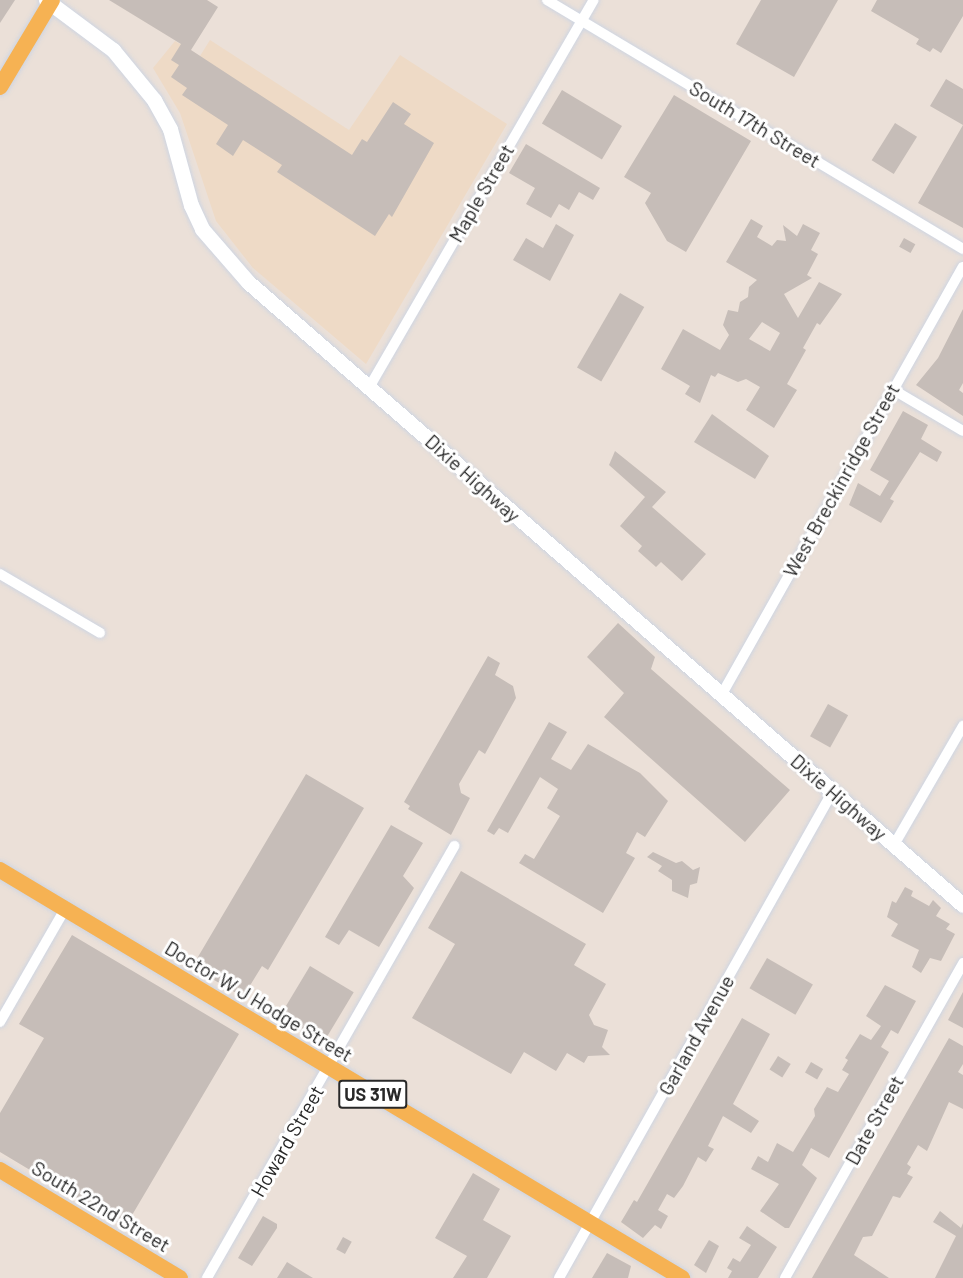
<!DOCTYPE html>
<style>
body{margin:0}
#map{position:relative;width:963px;height:1278px;overflow:hidden;background:#ebe0d8;font-family:Barlow,sans-serif}
div>[style]{position:absolute}
[style*='--x']{left:calc(var(--x)*1px);top:calc(var(--y)*1px);width:calc(var(--w)*1px);rotate:calc(var(--a)*1deg)}
.education>*{inset:0;background:#eedac6}
.building>*{inset:0;background:#c6bdb8;transform-origin:0 0}
.roads{filter:drop-shadow(0 0 2px #ced5e2) drop-shadow(0 0 2px #ced5e2)}
.street>*{height:10px;margin:-5px;padding:0 5px;transform-origin:5px;border-radius:5px;background:#fff}
.secondary>*{height:15px;margin:-7.5px;padding:0 7.5px;transform-origin:7.5px;border-radius:7.5px;background:#fff}
.primary>*{height:16px;margin:-8px;padding:0 8px;transform-origin:8px;border-radius:8px;background:#f6b253}
span{translate:-50% -50%;white-space:nowrap;text-align:center;line-height:1.15;-webkit-text-stroke:6px #fff;paint-order:stroke}
.shield-label span{padding:2px 4px;background:#fff;border:2px solid;border-radius:4px;-webkit-text-stroke-width:0}
.shield-label{font-size:18px;color:#282828;font-weight:700}
.street-label{font-size:20px;color:#282828}
</style>
<div id="map">
<div class="education">
<div style="clip-path:polygon(210px 40px,349px 130px,400px 55px,507px 124px,366px 364px,253px 268px,216px 221px,180px 113px,153px 68px,175px 41px,200px 56px)"></div>
</div>
<div class="building">
<div style="clip-path:polygon(0 0,15px 0,0 23px)"></div>
<div style="clip-path:polygon(109px 0,207px 0,218px 7px,191px 50px,352px 155px,362px 139px,367px 142px,393px 102px,411px 114px,404px 124px,434px 143px,392px 217px,389px 214px,375px 236px,277px 172px,282px 165px,243px 140px,233px 156px,216px 144px,228px 125px,182px 95px,187px 88px,171px 77px,179px 65px,171px 60px,181px 44px)"></div>
<div style="clip-path:polygon(761px 0,838px 0,794px 77px,736px 44px)"></div>
<div style="clip-path:polygon(877px 0,963px 0,963px 16px,941px 53px,933px 48px,930px 52px,916px 44px,919px 39px,871px 11px)"></div>
<div style="clip-path:polygon(946px 79px,963px 89px,963px 228px,918px 203px,963px 125px,930px 106px)"></div>
<div style="left:562px;top:90px;width:70px;height:39px;rotate:31deg"></div>
<div style="clip-path:polygon(674px 95px,751px 141px,686px 252px,667px 241px,645px 203px,651px 193px,624px 177px)"></div>
<div style="left:895px;top:123px;width:26px;height:44px;rotate:32deg"></div>
<div style="clip-path:polygon(526px 144px,600px 188px,593px 200px,579px 192px,569px 210px,559px 204px,551px 218px,526px 204px,535px 188px,509px 173px)"></div>
<div style="clip-path:polygon(evenodd,751px 219px,763px 226px,757px 237px,772px 246px,777px 240px,786px 241px,783px 225px,797px 236px,803px 224px,820px 233px,811px 250px,818px 254px,807px 275px,812px 278px,784px 294px,798px 318px,819px 282px,842px 294px,820px 325px,817px 323px,803px 348px,806px 350px,787px 384px,797px 390px,774px 428px,746px 410px,760px 387px,746px 379px,738px 382px,718px 373px,715px 377px,711px 375px,700px 403px,685px 394px,690px 386px,661px 369px,683px 329px,720px 350px,729px 335px,723px 325px,728px 310px,738px 312px,740px 302px,748px 297px,749px 287px,757px 280px,726px 262px,751px 219px,762px 322px,780px 333px,770px 351px,749px 339px,762px 322px)"></div>
<div style="clip-path:polygon(556px 224px,574px 235px,550px 281px,513px 260px,526px 238px,543px 248px)"></div>
<div style="left:904px;top:238px;width:13px;height:10px;rotate:29deg"></div>
<div style="left:620px;top:293px;width:28px;height:86px;rotate:30deg"></div>
<div style="clip-path:polygon(963px 309px,963px 383px,959px 390px,963px 393px,963px 416px,916px 385px,938px 358px)"></div>
<div style="clip-path:polygon(903px 411px,928px 425px,921px 439px,942px 452px,937px 462px,920px 452px,890px 499px,894px 501px,881px 523px,849px 505px,858px 483px,880px 496px,889px 481px,870px 470px)"></div>
<div style="clip-path:polygon(712px 414px,769px 456px,755px 479px,694px 442px)"></div>
<div style="clip-path:polygon(615px 451px,666px 492px,652px 507px,706px 554px,682px 581px,661px 562px,656px 567px,638px 551px,642px 546px,620px 526px,645px 497px,609px 465px)"></div>
<div style="clip-path:polygon(618px 623px,655px 657px,651px 669px,790px 790px,745px 842px,604px 717px,624px 693px,587px 657px)"></div>
<div style="clip-path:polygon(488px 656px,500px 663px,495px 675px,513px 686px,516px 698px,485px 754px,479px 750px,459px 784px,461px 793px,470px 798px,451px 835px,408px 809px,410px 806px,404px 802px)"></div>
<div style="left:828px;top:704px;width:23px;height:37px;rotate:29deg"></div>
<div style="clip-path:polygon(549px 722px,567px 732px,551px 759px,571px 770px,588px 744px,640px 773px,668px 801px,645px 837px,637px 832px,626px 853px,635px 858px,603px 913px,519px 863px,525px 854px,534px 859px,560px 816px,547px 808px,558px 789px,540px 777px,508px 833px,499px 828px,494px 835px,487px 831px)"></div>
<div style="clip-path:polygon(306px 774px,364px 808px,268px 970px,262px 966px,243px 997px,192px 967px)"></div>
<div style="clip-path:polygon(391px 825px,423px 843px,403px 876px,414px 888px,379px 947px,349px 930px,339px 945px,325px 937px)"></div>
<div style="clip-path:polygon(653px 852px,676px 863px,682px 861px,693px 870px,700px 867px,697px 883px,690px 885px,688px 898px,672px 891px,672px 880px,658px 871px,662px 866px,647px 857px)"></div>
<div style="clip-path:polygon(461px 871px,586px 944px,574px 965px,606px 984px,589px 1015px,594px 1025px,608px 1030px,602px 1047px,610px 1055px,588px 1056px,584px 1063px,567px 1053px,556px 1071px,524px 1052px,511px 1074px,412px 1018px,455px 944px,428px 928px)"></div>
<div style="clip-path:polygon(905px 887px,913px 891px,911px 896px,929px 906px,933px 900px,941px 908px,936px 916px,950px 924px,946px 929px,955px 934px,941px 961px,930px 958px,921px 973px,912px 967px,919px 950px,891px 936px,898px 924px,887px 917px,892px 901px,896px 903px)"></div>
<div style="clip-path:polygon(72px 935px,239px 1034px,125px 1227px,0 1152px,0 1113px,44px 1038px,19px 1024px)"></div>
<div style="left:767px;top:958px;width:53px;height:35px;rotate:30deg"></div>
<div style="left:310px;top:966px;width:51px;height:61px;rotate:31deg"></div>
<div style="clip-path:polygon(885px 985px,916px 1001px,898px 1034px,891px 1030px,881px 1047px,889px 1052px,829px 1158px,811px 1148px,802px 1165px,817px 1178px,789px 1228px,785px 1228px,760px 1211px,779px 1184px,751px 1169px,758px 1156px,768px 1162px,777px 1143px,793px 1152px,815px 1116px,814px 1109px,827px 1087px,838px 1092px,849px 1074px,842px 1070px,848px 1060px,845px 1058px,860px 1034px,871px 1040px,881px 1026px,866px 1016px)"></div>
<div style="clip-path:polygon(963px 992px,963px 1028px,948px 1020px)"></div>
<div style="clip-path:polygon(742px 1018px,770px 1034px,733px 1104px,759px 1121px,751px 1133px,723px 1116px,708px 1146px,714px 1149px,706px 1162px,698px 1157px,683px 1186px,674px 1198px,667px 1194px,658px 1210px,668px 1216px,661px 1229px,655px 1225px,643px 1238px,621px 1222px,634px 1200px,637px 1202px)"></div>
<div style="clip-path:polygon(949px 1038px,963px 1046px,963px 1064px,958px 1072px,963px 1075px,963px 1109px,949px 1102px,927px 1151px,918px 1145px,907px 1164px,911px 1167px,907px 1174px,913px 1177px,900px 1198px,893px 1196px,872px 1236px,863px 1237px,854px 1255px,889px 1278px,812px 1278px)"></div>
<div style="left:778px;top:1056px;width:15px;height:16px;rotate:32deg"></div>
<div style="left:811px;top:1062px;width:14px;height:12px;rotate:30deg"></div>
<div style="clip-path:polygon(473px 1173px,500px 1189px,483px 1220px,511px 1236px,487px 1278px,453px 1278px,467px 1256px,435px 1238px)"></div>
<div style="clip-path:polygon(940px 1211px,961px 1228px,963px 1223px,963px 1278px,935px 1278px,956px 1236px,933px 1222px)"></div>
<div style="clip-path:polygon(263px 1216px,277px 1224px,277px 1228px,252px 1266px,238px 1258px)"></div>
<div style="clip-path:polygon(747px 1226px,777px 1247px,758px 1278px,728px 1278px,732px 1271px,727px 1268px,733px 1258px,740px 1262px,751px 1245px,739px 1238px)"></div>
<div style="left:343px;top:1237px;width:10px;height:14px;rotate:29deg"></div>
<div style="clip-path:polygon(709px 1240px,719px 1246px,706px 1273px,694px 1265px)"></div>
<div style="clip-path:polygon(607px 1253px,631px 1266px,628px 1278px,592px 1278px)"></div>
<div style="clip-path:polygon(287px 1262px,303px 1272px,313px 1278px,277px 1278px)"></div>
</div>
<div class="roads">
<div class="street">
<div style="--x:547;--y:0;--w:485;--a:30.9"></div>
<div style="--x:370;--y:386;--w:446;--a:-59.9"></div>
<div style="--x:892;--y:389;--w:82;--a:30.6"></div>
<div style="--x:0;--y:574;--w:116;--a:30.5"></div>
<div style="--x:722;--y:694;--w:490;--a:-60.6"></div>
<div style="--x:894;--y:845;--w:138;--a:-59.9"></div>
<div style="--x:0;--y:1022;--w:130;--a:-60.1"></div>
<div style="--x:207;--y:1278;--w:498;--a:-60.2"></div>
<div style="--x:559;--y:1278;--w:559;--a:-60.64"></div>
<div style="--x:785;--y:1278;--w:362;--a:-60.5"></div>
</div>
<div class="secondary">
<div style="--x:46;--y:0;--w:84;--a:36.7"></div>
<div style="--x:113;--y:50;--w:65;--a:50.6"></div>
<div style="--x:154;--y:100;--w:33;--a:61"></div>
<div style="--x:170;--y:129;--w:79;--a:74.6"></div>
<div style="--x:191;--y:205;--w:26;--a:65"></div>
<div style="--x:202;--y:229;--w:70;--a:49"></div>
<div style="--x:248;--y:282;--w:948;--a:41.07"></div>
</div>
<div class="primary">
<div style="--x:0;--y:87;--w:101;--a:-59.1"></div>
<div style="--x:0;--y:870;--w:795;--a:30.89"></div>
<div style="--x:0;--y:1170;--w:210;--a:31"></div>
</div>
</div>
<div class="shield-label">
<span style="left:373px;top:1094px">US 31W</span>
</div>
<div class="street-label">
<span style="left:755px;top:124px;rotate:31deg">South 17th Street</span>
<span style="left:481px;top:193px;rotate:-60deg">Maple Street</span>
<span style="left:473px;top:478px;rotate:42deg">Dixie Highway</span>
<span style="left:841px;top:480px;rotate:-61deg">West Breckinridge Street</span>
<span style="left:839px;top:797px;rotate:41deg">Dixie Highway</span>
<span style="left:259px;top:1001px;rotate:31deg">Doctor W J Hodge Street</span>
<span style="left:696px;top:1035px;rotate:-61deg">Garland Avenue</span>
<span style="left:874px;top:1120px;rotate:-61deg">Date Street</span>
<span style="left:287px;top:1141px;rotate:-60deg">Howard Street</span>
<span style="left:101px;top:1206px;rotate:31deg">South 22nd Street</span>
</div>
</div>
